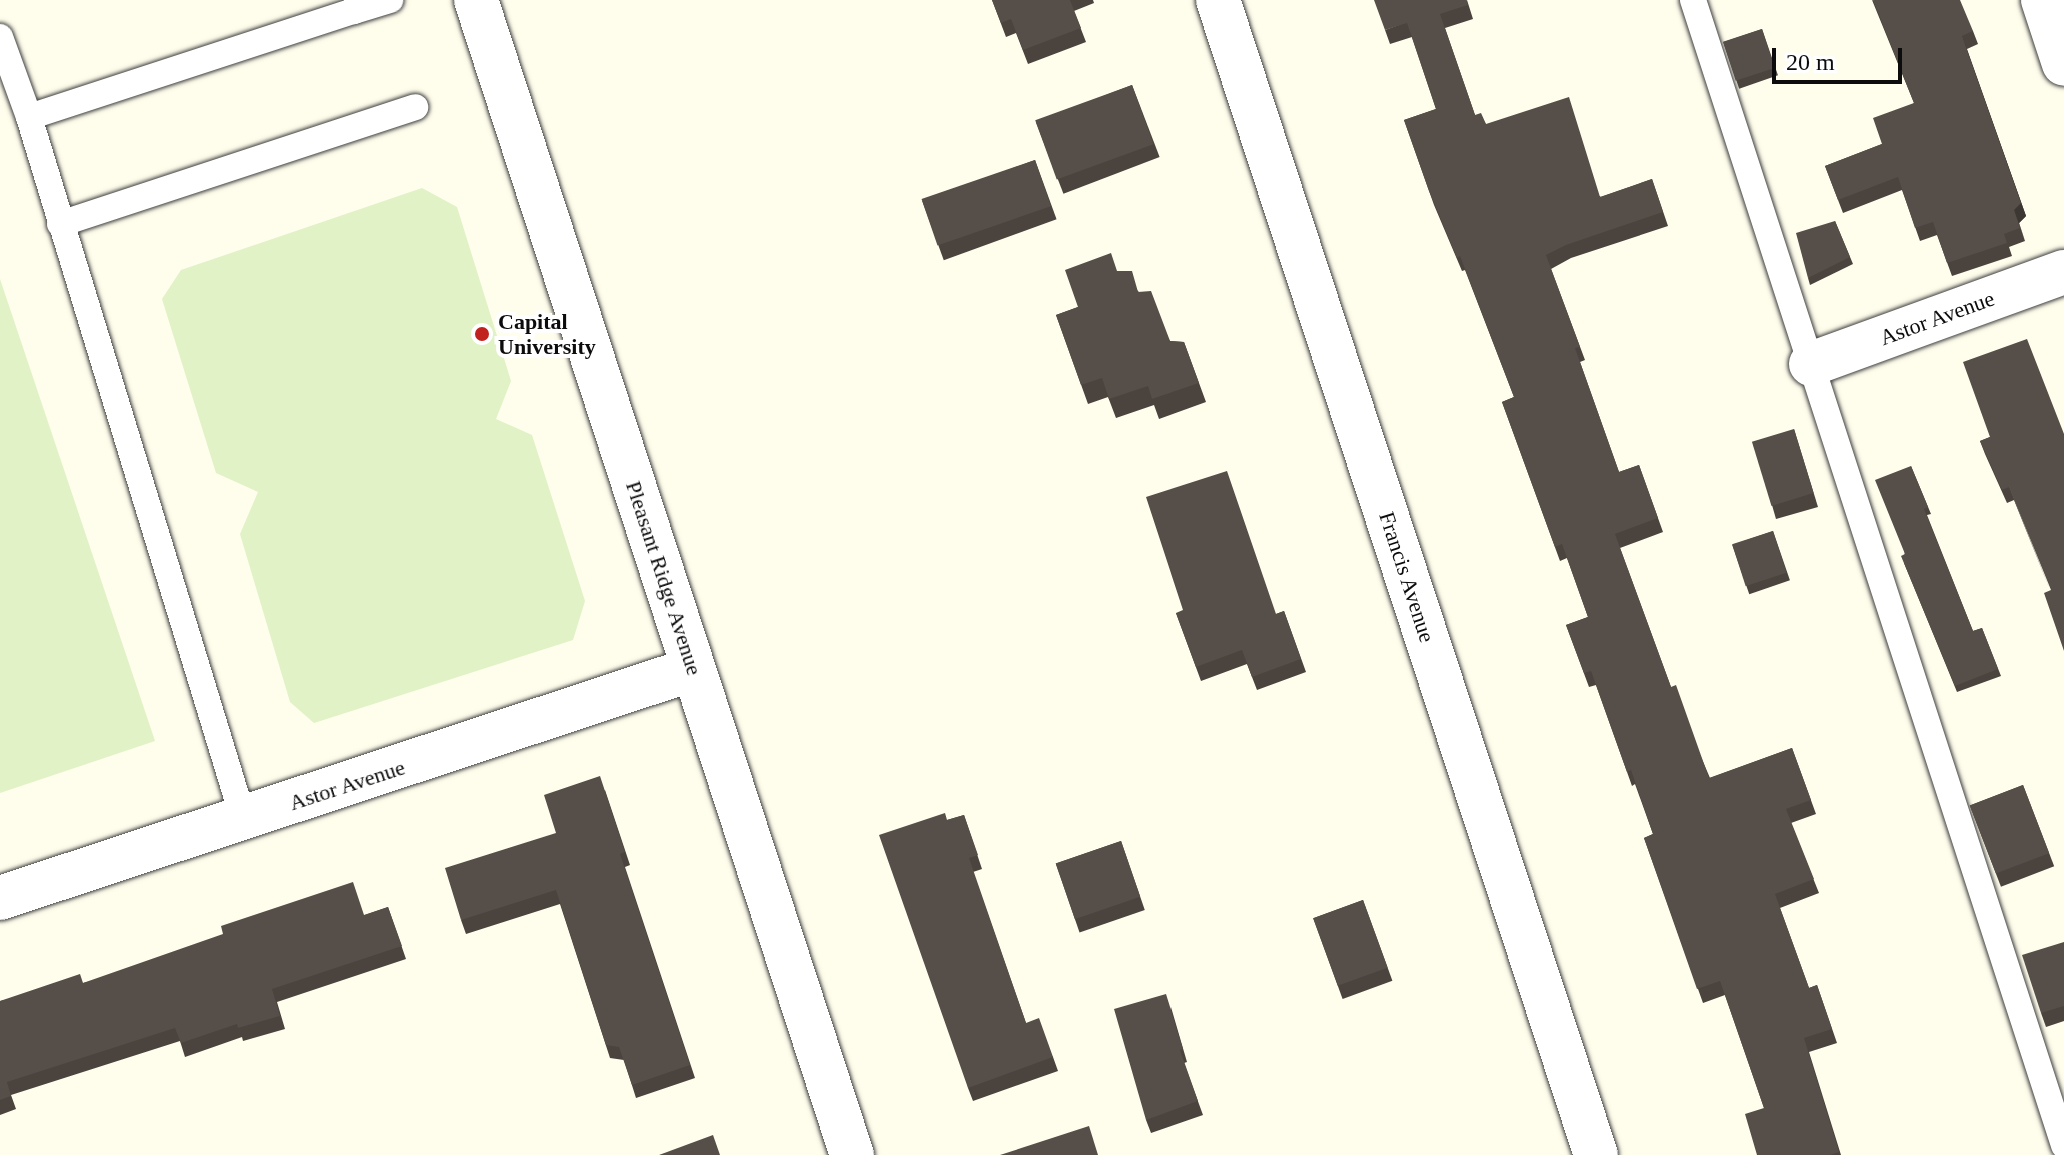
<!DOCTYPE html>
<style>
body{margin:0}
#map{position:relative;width:2064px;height:1155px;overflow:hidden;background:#fffdec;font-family:Georgia,serif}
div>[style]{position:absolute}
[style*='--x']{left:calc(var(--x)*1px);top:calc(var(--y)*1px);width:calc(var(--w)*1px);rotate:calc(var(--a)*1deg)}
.pitch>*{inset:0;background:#e0f2c6}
.roads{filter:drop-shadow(0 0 2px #3f3f3f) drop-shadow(0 0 2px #3f3f3f)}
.service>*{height:26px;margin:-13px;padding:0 13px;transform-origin:13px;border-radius:13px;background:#fff}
.minor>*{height:44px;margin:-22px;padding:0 22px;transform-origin:22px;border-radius:22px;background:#fff}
.wall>*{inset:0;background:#4a433e;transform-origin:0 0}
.shaded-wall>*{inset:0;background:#3c3732}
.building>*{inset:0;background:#564e48;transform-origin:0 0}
.dots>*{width:22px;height:22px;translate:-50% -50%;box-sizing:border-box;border:4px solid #fff;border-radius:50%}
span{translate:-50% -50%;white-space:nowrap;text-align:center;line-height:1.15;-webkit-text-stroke:8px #fff;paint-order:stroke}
.street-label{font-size:22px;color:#0c0c0c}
.poi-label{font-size:22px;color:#0c0c0c;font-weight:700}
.left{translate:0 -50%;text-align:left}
.scale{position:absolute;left:1772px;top:48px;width:130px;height:36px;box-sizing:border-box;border:4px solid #0c0c0c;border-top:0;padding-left:10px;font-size:24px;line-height:28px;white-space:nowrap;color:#0c0c0c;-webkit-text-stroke:6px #fff;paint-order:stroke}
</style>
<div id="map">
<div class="pitch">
<div style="clip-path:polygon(422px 188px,457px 207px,511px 381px,496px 419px,532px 435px,585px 601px,573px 640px,314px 723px,290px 702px,240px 534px,258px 492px,216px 473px,162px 299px,181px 270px)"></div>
<div style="clip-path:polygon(0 279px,155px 741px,0 793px)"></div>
</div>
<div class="roads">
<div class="service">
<div style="--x:1693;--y:0;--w:1204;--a:72.05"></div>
<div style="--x:354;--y:11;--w:38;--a:-17"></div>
<div style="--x:0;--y:37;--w:85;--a:70.1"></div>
<div style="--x:29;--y:117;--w:733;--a:73.02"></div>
<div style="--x:29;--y:117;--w:342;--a:-18.1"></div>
<div style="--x:354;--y:11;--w:12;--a:-70"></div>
<div style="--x:60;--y:224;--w:374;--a:-18.2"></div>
</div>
<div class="minor">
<div style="--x:476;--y:0;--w:1215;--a:71.97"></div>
<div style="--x:1218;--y:0;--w:1215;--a:71.88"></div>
<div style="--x:2043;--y:0;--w:67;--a:71.8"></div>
<div style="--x:1811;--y:364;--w:269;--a:-20"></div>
<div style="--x:0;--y:898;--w:730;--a:-18.29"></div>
</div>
</div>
<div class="wall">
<div style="clip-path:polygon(992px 0,1093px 0,1094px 3px,1074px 11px,1086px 42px,1028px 64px,1016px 33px,1006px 37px)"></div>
<div style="clip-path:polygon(1467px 0,1473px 19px,1445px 28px,1475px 115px,1486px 124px,1601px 197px,1652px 179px,1668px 226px,1571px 258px,1551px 269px,1585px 360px,1580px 362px,1619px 472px,1639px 465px,1663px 532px,1620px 548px,1671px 687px,1710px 778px,1792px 748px,1816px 814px,1791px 823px,1819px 893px,1780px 908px,1809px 988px,1817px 985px,1837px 1043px,1809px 1052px,1841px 1155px,1757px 1155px,1764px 1108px,1725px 995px,1703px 1003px,1644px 838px,1653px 834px,1635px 784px,1632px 786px,1596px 685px,1589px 687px,1566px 625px,1588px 617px,1567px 558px,1560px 561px,1502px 402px,1514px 397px,1465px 270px,1462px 271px,1434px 205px,1404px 120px,1436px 109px,1412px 37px,1390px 44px,1385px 30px)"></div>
<div style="clip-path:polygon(1872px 0,1973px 31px,1978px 44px,1967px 49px,2026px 216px,2019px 223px,2025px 241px,2009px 247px,2012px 256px,1952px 276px,1937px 235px,1920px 241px,1902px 190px,1843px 213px,1825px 166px,1882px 144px,1914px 103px)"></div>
<div style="left:1762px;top:29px;width:49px;height:41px;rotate:71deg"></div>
<div style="left:1132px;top:85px;width:77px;height:103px;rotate:69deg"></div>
<div style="left:1035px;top:160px;width:63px;height:120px;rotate:70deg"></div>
<div style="clip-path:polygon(1835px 221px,1853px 264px,1810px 285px,1808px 278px)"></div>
<div style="clip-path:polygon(1117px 271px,1139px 292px,1170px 341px,1184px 342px,1206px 402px,1159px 419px,1154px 405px,1116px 418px,1108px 397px,1088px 404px,1056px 315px,1078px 307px)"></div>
<div style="clip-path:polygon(1794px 429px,1818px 507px,1776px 519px,1772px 505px)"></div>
<div style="clip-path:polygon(1990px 437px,2050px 590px,2014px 500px,2007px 503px,1985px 454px,1980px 441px)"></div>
<div style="clip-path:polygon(1911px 466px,1931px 514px,1927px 515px,1973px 631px,1982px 628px,2001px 676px,1957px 692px,1904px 563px)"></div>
<div style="left:1773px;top:531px;width:52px;height:43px;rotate:71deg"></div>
<div style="clip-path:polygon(1284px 611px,1306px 672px,1257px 690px,1247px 664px,1201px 681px,1176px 613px,1276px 614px)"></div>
<div style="left:2023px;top:785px;width:87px;height:57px;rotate:69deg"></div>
<div style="clip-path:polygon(605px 790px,630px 865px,625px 867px,695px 1078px,636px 1098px,624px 1060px,610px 1058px,560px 904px,466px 934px,461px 920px)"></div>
<div style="clip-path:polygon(964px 815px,982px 869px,973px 872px,1026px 1023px,1053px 1057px,1058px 1071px,973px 1101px,968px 1088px,947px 820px)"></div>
<div style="left:1121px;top:841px;width:73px;height:69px;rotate:71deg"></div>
<div style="left:1363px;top:900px;width:86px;height:53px;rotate:70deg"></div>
<div style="clip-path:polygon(388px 907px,406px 959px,277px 1002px,285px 1029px,243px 1041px,242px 1037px,185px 1057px,180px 1041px,11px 1095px,16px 1109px,0 1115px,0 1001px,83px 983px,365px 915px)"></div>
<div style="clip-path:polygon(2064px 942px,2064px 1021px,2046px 1027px,2041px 1013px)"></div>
<div style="clip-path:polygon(1171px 1007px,1187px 1062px,1184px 1063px,1203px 1115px,1151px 1133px,1146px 1120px)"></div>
</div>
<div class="shaded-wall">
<div style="clip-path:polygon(1962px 36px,2026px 216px,2019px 223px,2025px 241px,2014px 210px)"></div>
</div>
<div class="building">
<div style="clip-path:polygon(992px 0,1070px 0,1081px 28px,1023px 50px,1011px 19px,1001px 23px)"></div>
<div style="clip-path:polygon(1374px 0,1466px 0,1468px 5px,1440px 14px,1475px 115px,1481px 113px,1486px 124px,1569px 97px,1600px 197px,1652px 179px,1663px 212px,1566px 245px,1546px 255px,1580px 347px,1575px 348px,1619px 472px,1639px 465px,1658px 518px,1615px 534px,1671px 687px,1676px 685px,1709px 778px,1792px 748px,1811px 800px,1786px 809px,1814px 879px,1775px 894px,1809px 988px,1817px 985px,1832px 1029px,1804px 1038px,1839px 1152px,1830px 1155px,1757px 1155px,1745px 1114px,1764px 1108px,1720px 981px,1697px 989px,1644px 838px,1653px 834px,1631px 770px,1627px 772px,1591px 671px,1584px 673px,1566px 625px,1588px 617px,1562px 544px,1555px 547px,1502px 402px,1514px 397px,1460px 256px,1457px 258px,1429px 191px,1404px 120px,1436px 109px,1407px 23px,1385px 30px)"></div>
<div style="clip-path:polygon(1873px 0,1960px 0,1973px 31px,1962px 36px,2021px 203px,2014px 210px,2020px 228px,2004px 234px,2007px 243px,1947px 263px,1933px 222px,1915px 228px,1898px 177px,1838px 200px,1825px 166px,1882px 144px,1873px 118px,1914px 103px)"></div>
<div style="left:1762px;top:29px;width:41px;height:41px;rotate:72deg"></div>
<div style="left:1132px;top:85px;width:63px;height:103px;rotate:70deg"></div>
<div style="left:1035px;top:160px;width:49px;height:120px;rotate:71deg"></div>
<div style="clip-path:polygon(1835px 221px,1850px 257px,1808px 278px,1796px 233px)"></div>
<div style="clip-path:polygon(1111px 253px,1117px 271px,1132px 271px,1138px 292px,1151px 291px,1170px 341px,1184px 342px,1199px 383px,1152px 399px,1148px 386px,1109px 399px,1102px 378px,1081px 385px,1056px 315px,1078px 307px,1065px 270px)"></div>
<div style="clip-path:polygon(2027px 339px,2064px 434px,2064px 651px,2044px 593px,2051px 590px,2009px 487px,2002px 490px,1980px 441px,1990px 437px,1963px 362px)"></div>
<div style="left:1794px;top:429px;width:67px;height:44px;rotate:73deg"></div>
<div style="clip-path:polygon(1911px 466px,1928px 507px,1924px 509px,1973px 631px,1982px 628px,1998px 669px,1955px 686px,1901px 556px,1905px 554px,1875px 480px)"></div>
<div style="clip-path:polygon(1227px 471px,1276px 614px,1284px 611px,1301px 659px,1252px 677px,1242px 650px,1196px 667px,1176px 613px,1183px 610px,1146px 497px)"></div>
<div style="left:1773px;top:531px;width:44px;height:43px;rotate:72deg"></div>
<div style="clip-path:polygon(600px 776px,625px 852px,620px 854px,690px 1065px,632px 1085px,619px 1047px,606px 1045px,556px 890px,461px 920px,445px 868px,556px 833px,544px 795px)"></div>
<div style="left:2023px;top:785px;width:73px;height:57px;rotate:69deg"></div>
<div style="clip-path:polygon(945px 813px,947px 820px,964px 815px,978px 855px,969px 858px,1026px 1023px,1039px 1018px,1053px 1057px,968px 1088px,879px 835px)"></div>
<div style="left:1121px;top:841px;width:59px;height:69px;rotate:71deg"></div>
<div style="clip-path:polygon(353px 882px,364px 915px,388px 907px,402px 946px,272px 989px,280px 1016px,238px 1028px,237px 1024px,181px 1043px,175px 1028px,7px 1082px,11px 1096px,0 1100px,0 1001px,80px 974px,83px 983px,223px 934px,221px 926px)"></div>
<div style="left:1363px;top:900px;width:72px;height:53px;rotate:70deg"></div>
<div style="clip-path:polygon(2064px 942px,2064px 1006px,2041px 1013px,2022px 955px)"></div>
<div style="clip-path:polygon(1166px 994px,1183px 1049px,1180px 1050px,1198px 1101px,1146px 1120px,1114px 1009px)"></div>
<div style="clip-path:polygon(1089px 1126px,1098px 1155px,1000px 1155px)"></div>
<div style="clip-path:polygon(713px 1135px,720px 1155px,659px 1155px)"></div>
</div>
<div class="dots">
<div style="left:482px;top:334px;background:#c2221f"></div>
</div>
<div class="street-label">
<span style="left:1937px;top:318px;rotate:-20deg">Astor Avenue</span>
<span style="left:1407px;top:577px;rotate:72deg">Francis Avenue</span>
<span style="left:664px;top:578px;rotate:72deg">Pleasant Ridge Avenue</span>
<span style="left:347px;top:785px;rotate:-18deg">Astor Avenue</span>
</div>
<div class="poi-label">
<span class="left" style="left:498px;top:334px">Capital<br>University</span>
</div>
<div class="scale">20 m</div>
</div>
